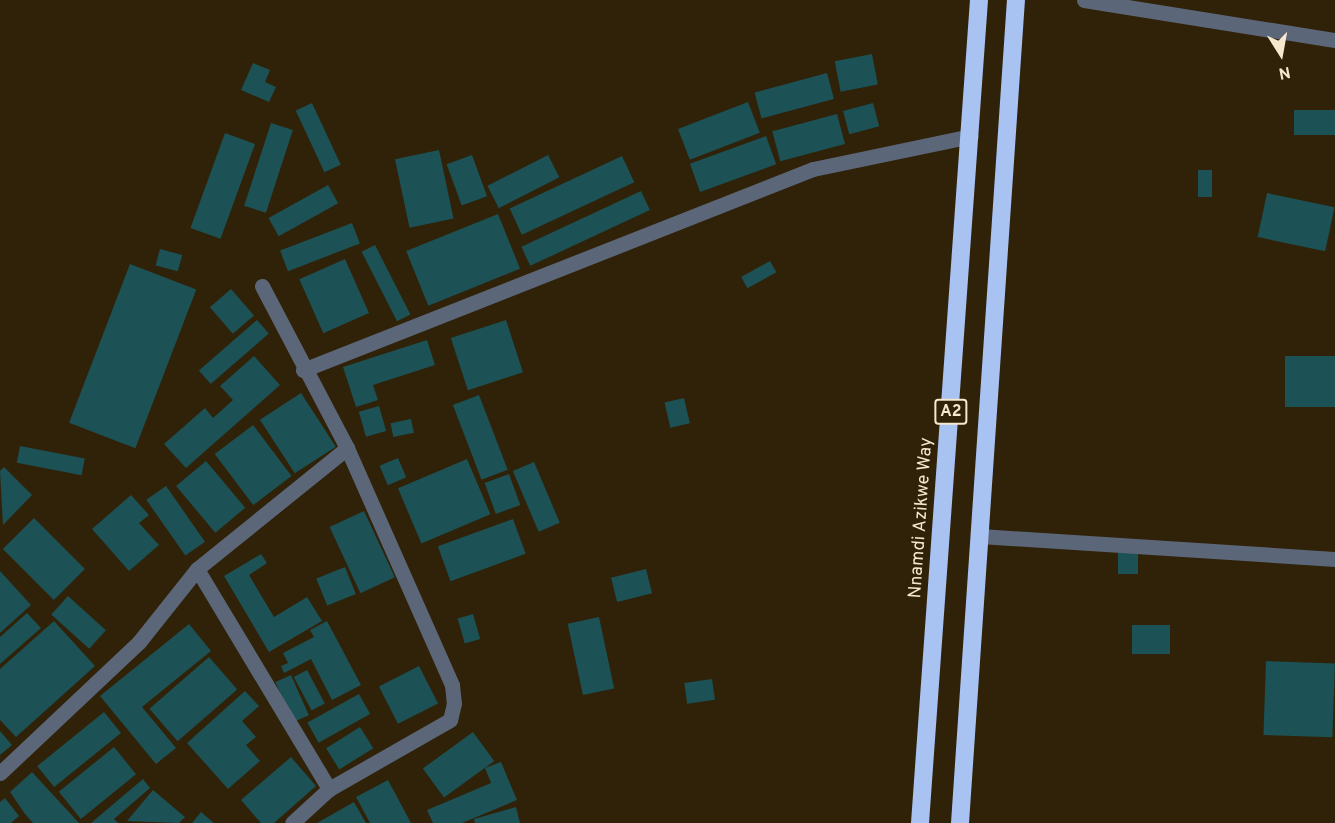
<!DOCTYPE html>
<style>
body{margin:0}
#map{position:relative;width:1335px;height:823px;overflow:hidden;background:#2f2208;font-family:Overpass,sans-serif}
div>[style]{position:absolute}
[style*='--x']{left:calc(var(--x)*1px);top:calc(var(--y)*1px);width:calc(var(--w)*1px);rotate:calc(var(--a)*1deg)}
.building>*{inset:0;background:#1c5155;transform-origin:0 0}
.minor>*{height:15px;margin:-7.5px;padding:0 7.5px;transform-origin:7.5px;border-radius:7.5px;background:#5c6679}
.highway>*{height:18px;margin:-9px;padding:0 9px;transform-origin:9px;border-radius:9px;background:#a8c2f2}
span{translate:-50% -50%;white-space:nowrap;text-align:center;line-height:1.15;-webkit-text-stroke:4.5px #2f2208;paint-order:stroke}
.shield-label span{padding:2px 4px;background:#2f2208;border:2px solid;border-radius:4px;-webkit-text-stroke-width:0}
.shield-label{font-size:16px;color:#f6e8cf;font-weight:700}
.street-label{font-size:18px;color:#f6e8cf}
.north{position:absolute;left:1251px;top:24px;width:60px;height:60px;-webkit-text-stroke:4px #2f2208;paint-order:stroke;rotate:169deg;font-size:16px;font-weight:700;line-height:24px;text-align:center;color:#f6e8cf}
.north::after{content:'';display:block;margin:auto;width:21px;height:27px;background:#f6e8cf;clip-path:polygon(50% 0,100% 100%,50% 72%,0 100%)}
</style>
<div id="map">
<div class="building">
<div style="left:872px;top:54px;width:31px;height:38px;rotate:79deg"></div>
<div style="clip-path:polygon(253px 63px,270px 70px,265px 82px,276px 87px,269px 102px,241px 90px)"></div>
<div style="left:827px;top:73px;width:27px;height:75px;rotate:75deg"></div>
<div style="left:748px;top:102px;width:33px;height:75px;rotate:69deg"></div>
<div style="left:312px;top:103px;width:68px;height:18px;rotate:65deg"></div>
<div style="left:873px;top:103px;width:24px;height:31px;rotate:75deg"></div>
<div style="left:1335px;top:110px;width:25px;height:41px;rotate:90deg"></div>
<div style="left:837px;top:114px;width:31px;height:67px;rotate:75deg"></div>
<div style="left:271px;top:123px;width:23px;height:87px;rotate:18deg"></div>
<div style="left:225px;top:133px;width:32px;height:101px;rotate:20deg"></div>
<div style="left:766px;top:136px;width:30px;height:81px;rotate:70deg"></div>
<div style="left:439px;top:150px;width:70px;height:45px;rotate:78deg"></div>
<div style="left:472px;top:155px;width:44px;height:27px;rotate:70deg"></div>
<div style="left:548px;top:155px;width:25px;height:68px;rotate:63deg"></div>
<div style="left:622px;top:156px;width:29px;height:124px;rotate:65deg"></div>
<div style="left:1198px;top:170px;width:14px;height:27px"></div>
<div style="left:328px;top:185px;width:21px;height:68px;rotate:61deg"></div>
<div style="left:641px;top:191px;width:21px;height:132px;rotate:65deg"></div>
<div style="left:1267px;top:193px;width:69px;height:45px;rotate:12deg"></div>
<div style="left:498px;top:214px;width:59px;height:99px;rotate:68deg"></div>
<div style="left:352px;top:223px;width:22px;height:77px;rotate:69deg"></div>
<div style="left:375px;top:245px;width:78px;height:15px;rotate:63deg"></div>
<div style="left:160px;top:249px;width:23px;height:17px;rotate:15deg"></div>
<div style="left:345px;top:259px;width:59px;height:50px;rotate:66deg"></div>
<div style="left:770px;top:261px;width:13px;height:33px;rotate:61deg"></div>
<div style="left:130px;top:264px;width:71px;height:170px;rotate:21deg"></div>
<div style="left:231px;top:289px;width:35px;height:28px;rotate:49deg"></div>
<div style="left:257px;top:320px;width:18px;height:77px;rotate:49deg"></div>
<div style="left:506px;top:320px;width:55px;height:58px;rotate:72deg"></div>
<div style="clip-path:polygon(427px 340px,435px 365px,373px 385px,378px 400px,356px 407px,343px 367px)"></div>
<div style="clip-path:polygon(254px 356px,280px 385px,186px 468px,164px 444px,205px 408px,213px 418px,233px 400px,220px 386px)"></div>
<div style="left:1335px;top:356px;width:51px;height:50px;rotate:90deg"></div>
<div style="left:301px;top:393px;width:64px;height:49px;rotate:57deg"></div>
<div style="left:479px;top:395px;width:80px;height:28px;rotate:69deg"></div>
<div style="left:684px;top:398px;width:26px;height:20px;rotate:77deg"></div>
<div style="left:379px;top:406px;width:26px;height:21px;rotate:74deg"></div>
<div style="left:411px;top:419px;width:14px;height:21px;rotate:78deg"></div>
<div style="left:253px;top:425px;width:64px;height:48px;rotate:53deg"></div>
<div style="left:20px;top:446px;width:66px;height:17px;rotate:11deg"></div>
<div style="left:398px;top:458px;width:21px;height:20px;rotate:67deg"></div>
<div style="left:467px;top:459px;width:60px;height:75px;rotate:67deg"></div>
<div style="left:206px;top:461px;width:61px;height:39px;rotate:50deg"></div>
<div style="left:534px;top:462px;width:66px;height:23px;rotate:67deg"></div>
<div style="clip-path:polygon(4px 467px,32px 495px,3px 525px,0 471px)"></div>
<div style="left:509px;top:474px;width:33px;height:26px;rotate:70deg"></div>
<div style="left:166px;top:486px;width:68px;height:24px;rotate:55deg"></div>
<div style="clip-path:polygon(131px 495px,149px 515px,139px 523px,159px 545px,129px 571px,92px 529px)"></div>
<div style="left:364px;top:511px;width:73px;height:38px;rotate:65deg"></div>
<div style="left:34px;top:518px;width:72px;height:44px;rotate:45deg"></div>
<div style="left:513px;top:519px;width:37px;height:80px;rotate:70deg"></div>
<div style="left:1118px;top:553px;width:20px;height:21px"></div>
<div style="clip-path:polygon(261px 554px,267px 563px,249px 575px,274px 617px,307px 597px,322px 621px,269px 652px,224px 576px)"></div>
<div style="left:345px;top:567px;width:29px;height:31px;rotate:68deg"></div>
<div style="left:646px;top:569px;width:25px;height:36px;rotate:76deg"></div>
<div style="clip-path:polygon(0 571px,31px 605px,0 633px)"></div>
<div style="left:68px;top:596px;width:51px;height:25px;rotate:42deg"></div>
<div style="clip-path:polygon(27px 613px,41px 628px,0 664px,0 637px)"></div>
<div style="left:473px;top:614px;width:26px;height:16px;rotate:74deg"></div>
<div style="left:599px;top:617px;width:73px;height:32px;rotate:78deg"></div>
<div style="clip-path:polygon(54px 621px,95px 666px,16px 737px,0 720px,0 669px)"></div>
<div style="clip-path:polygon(327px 621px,361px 685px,332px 700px,311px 659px,284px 673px,281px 666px,288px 663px,283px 653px,314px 637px,310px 630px)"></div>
<div style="clip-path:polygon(189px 624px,211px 651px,142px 707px,176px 748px,156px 764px,100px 696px)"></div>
<div style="left:1132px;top:625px;width:38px;height:29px"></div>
<div style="left:209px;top:657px;width:43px;height:79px;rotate:49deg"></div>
<div style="left:1266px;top:661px;width:69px;height:74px;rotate:2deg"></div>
<div style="left:419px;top:666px;width:42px;height:45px;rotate:63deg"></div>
<div style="left:307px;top:670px;width:38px;height:15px;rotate:62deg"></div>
<div style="left:291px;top:675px;width:44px;height:17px;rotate:66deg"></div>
<div style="left:712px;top:679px;width:21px;height:28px;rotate:82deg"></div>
<div style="clip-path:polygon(245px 691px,259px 706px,242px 721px,256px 737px,246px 745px,260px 761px,228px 789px,187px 743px)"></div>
<div style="left:359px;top:694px;width:23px;height:59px;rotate:61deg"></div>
<div style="left:104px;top:712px;width:27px;height:86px;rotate:51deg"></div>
<div style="left:360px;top:727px;width:25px;height:40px;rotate:58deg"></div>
<div style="clip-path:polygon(0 731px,12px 745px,0 755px)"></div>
<div style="left:473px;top:732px;width:36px;height:62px;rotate:54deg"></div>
<div style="left:114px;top:747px;width:35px;height:71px;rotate:51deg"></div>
<div style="clip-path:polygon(291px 757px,316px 786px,274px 823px,261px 823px,241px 800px)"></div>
<div style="clip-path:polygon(501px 762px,517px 800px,462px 823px,433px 823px,427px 810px,491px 783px,485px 768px)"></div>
<div style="clip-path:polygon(32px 772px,79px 823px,33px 823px,25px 814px,10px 792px)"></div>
<div style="clip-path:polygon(143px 779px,150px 788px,114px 819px,118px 823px,91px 823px)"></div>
<div style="clip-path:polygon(388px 780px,411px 823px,370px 823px,356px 797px)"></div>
<div style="clip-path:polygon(153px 790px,185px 817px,179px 823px,127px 821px)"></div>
<div style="clip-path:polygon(5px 798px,19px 816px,11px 823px,0 823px,0 802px)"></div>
<div style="clip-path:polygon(354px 802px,366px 823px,317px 823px)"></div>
<div style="clip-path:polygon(516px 807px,520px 823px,475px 823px,474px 819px)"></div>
<div style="clip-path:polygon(201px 812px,214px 823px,192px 823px)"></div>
</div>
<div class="minor">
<div style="--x:1084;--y:0;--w:254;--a:9.1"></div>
<div style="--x:262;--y:286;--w:183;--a:62.3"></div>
<div style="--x:347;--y:448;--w:259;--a:66.1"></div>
<div style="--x:452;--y:685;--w:18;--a:84"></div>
<div style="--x:454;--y:703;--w:17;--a:103"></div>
<div style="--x:450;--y:720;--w:139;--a:150.3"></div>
<div style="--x:329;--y:789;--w:50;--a:137.4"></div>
<div style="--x:303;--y:370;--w:548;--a:-21.51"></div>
<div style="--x:813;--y:169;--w:161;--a:-11.8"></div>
<div style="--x:980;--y:536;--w:356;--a:3.7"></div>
<div style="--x:197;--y:569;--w:257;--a:59"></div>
<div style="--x:0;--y:773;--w:191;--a:-43.3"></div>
<div style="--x:139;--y:642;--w:93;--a:-51.5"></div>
<div style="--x:197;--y:569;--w:193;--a:-38.9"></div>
</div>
<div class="highway">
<div style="--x:920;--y:823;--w:825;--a:-85.9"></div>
<div style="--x:960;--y:823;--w:825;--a:-86.11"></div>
</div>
<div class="shield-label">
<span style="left:951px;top:412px">A2</span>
</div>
<div class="street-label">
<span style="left:922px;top:518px;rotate:-86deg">Nnamdi Azikwe Way</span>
</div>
<div class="north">N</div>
</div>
